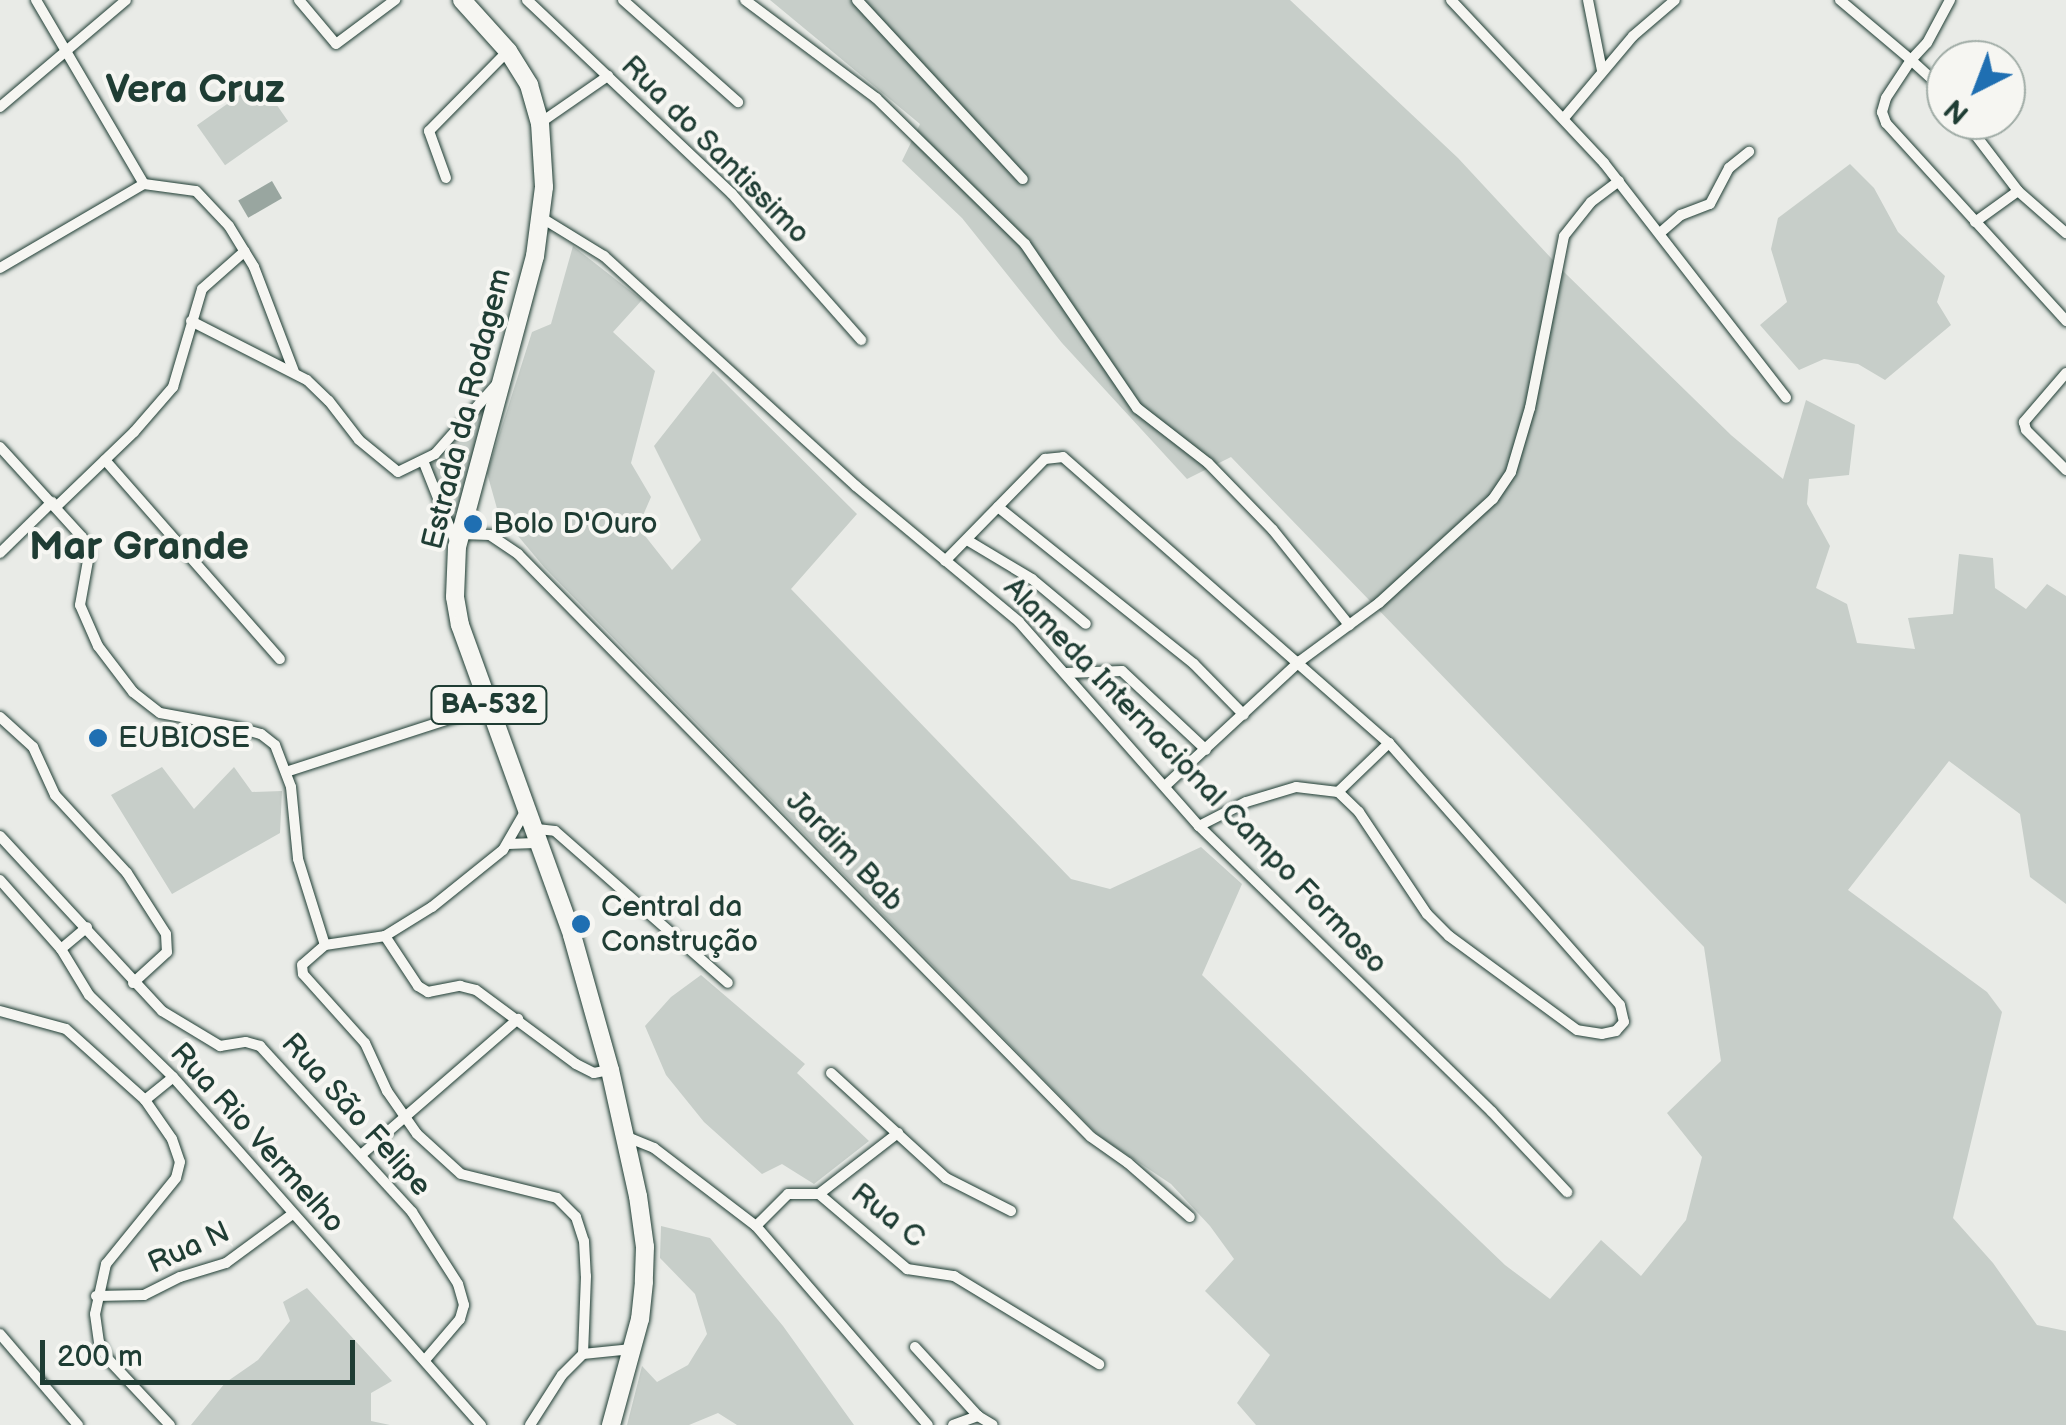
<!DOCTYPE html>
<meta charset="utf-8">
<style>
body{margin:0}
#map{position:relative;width:2066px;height:1425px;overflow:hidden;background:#e9ebe7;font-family:"Balsamiq Sans",sans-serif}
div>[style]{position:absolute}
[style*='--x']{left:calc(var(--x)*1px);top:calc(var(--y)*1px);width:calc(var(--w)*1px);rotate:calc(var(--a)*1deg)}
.green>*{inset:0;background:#c7cec9;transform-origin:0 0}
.water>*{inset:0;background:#99a6a0;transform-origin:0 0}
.roads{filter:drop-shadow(0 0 2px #1f3d34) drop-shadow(0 0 2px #1f3d34)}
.minor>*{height:10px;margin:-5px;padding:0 5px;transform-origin:5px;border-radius:5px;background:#f6f6f2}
.primary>*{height:18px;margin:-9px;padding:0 9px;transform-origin:9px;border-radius:9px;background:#f6f6f2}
.dots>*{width:28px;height:28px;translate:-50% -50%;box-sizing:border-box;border:5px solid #f6f6f2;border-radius:50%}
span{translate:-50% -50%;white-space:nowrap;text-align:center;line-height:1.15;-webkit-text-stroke:8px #f6f6f2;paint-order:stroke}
.shield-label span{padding:2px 8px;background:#f6f6f2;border:2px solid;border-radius:8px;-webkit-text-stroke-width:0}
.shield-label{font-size:28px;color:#1f3d34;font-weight:700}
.street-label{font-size:30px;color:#1f3d34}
.poi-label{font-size:30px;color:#1f3d34}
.left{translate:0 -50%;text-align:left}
.district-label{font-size:40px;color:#1f3d34;font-weight:700}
.north{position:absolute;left:1926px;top:40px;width:100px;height:100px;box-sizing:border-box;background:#f6f6f2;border:2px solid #a0aca6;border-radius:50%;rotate:222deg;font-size:28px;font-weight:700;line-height:40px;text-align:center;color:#1f3d34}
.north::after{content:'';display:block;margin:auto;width:35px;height:45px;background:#1f6fb2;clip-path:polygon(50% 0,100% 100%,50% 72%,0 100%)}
.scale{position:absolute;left:40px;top:1340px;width:315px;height:45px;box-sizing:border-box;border:5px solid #1f3d34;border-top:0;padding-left:12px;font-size:30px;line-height:35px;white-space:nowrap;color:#1f3d34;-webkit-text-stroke:8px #f6f6f2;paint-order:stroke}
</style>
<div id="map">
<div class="green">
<div style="clip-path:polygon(770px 0,1290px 0,1458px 158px,1564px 272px,1731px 435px,1783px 479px,1806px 400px,1855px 425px,1849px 475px,1809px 479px,1807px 504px,1830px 546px,1816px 588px,1847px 604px,1857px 643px,1915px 649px,1908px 618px,1953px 614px,1959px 554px,1993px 558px,1995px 588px,2026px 609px,2047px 584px,2066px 596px,2066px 904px,2030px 877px,2020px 814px,1949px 761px,1848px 890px,1987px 992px,2002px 1012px,1953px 1218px,1993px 1263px,2037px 1325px,2066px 1331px,2066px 1425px,1256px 1425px,1237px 1403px,1270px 1355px,1205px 1291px,1234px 1259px,1210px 1226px,1171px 1184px,1099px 1136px,544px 567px,498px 512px,487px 473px,532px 332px,551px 324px,573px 246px,642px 300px,613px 332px,655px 371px,631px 463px,651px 497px,638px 527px,672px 570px,701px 540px,654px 446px,713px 371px,857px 514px,791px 589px,1071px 879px,1110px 889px,1201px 847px,1242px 884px,1202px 975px,1505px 1265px,1550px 1299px,1601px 1240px,1641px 1276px,1686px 1220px,1702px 1157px,1667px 1113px,1721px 1061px,1704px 947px,1231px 457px,1187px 479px,1062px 343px,962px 218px,902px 161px,920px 124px)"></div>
<div style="left:260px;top:81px;width:49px;height:77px;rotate:55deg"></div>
<div style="clip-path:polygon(1850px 164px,1874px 188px,1898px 232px,1945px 276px,1937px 302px,1951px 325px,1885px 380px,1858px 364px,1824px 359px,1799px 370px,1760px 325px,1787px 302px,1771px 249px,1778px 218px)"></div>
<div style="clip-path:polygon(484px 402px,490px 405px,458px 514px,448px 509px,428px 468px)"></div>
<div style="clip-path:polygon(162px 767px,194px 809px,234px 767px,252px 792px,282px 791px,280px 833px,172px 894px,111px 795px)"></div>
<div style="clip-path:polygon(701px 975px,805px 1064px,797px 1073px,869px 1141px,814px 1184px,782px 1164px,762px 1174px,704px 1122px,666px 1075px,645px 1026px,671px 997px)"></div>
<div style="clip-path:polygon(661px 1226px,710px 1238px,783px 1326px,854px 1425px,737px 1425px,718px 1413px,689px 1425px,627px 1425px,642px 1366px,657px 1382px,688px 1365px,707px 1334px,695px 1294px,660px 1258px)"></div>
<div style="clip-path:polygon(307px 1288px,392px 1381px,371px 1393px,371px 1421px,390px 1425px,191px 1425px,225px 1383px,258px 1360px,290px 1321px,283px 1302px)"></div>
</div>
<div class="water">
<div style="left:272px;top:181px;width:20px;height:39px;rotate:60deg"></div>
</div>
<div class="roads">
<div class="minor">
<div style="--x:36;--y:0;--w:213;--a:59.6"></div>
<div style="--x:299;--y:0;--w:57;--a:49.9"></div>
<div style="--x:336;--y:44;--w:74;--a:-36.7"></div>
<div style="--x:527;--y:0;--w:282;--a:43.4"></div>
<div style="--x:732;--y:194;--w:195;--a:48.5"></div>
<div style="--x:623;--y:0;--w:154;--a:41.6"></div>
<div style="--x:745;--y:0;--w:164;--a:36.8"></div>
<div style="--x:876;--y:98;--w:209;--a:44.4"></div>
<div style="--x:1025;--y:244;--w:199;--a:55.7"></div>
<div style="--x:1137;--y:408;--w:90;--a:37.8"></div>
<div style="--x:1208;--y:463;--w:93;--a:45.9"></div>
<div style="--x:1273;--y:530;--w:122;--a:51.3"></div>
<div style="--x:857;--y:0;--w:244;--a:47.2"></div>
<div style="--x:1451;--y:0;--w:224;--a:46.8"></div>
<div style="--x:1604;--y:163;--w:297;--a:52.2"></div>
<div style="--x:1588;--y:0;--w:72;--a:78.8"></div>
<div style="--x:1840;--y:0;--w:93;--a:40.2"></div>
<div style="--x:1911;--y:60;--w:45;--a:123.3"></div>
<div style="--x:1886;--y:98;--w:15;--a:106"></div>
<div style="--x:1882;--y:112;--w:12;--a:70"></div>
<div style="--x:1886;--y:123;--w:268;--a:47.7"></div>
<div style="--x:1946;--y:92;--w:47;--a:-137.6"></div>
<div style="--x:1911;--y:60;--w:23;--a:-47"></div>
<div style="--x:1927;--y:43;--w:49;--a:-61.9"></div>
<div style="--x:0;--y:107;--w:165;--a:-40.3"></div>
<div style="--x:1564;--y:118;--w:107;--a:-49.9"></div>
<div style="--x:1633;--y:36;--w:55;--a:-40.6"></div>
<div style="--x:1964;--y:120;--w:89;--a:52.7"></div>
<div style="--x:540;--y:123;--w:83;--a:-34.7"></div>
<div style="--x:446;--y:178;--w:50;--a:-109.9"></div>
<div style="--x:429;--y:131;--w:112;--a:-45.4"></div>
<div style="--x:542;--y:218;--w:73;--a:31.5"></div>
<div style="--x:604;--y:256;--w:341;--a:42.4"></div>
<div style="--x:856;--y:486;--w:212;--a:39.8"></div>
<div style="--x:1019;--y:622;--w:272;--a:48.6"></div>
<div style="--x:1199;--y:826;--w:409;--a:44.3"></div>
<div style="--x:1492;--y:1112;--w:110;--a:46.8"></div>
<div style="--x:1975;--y:222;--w:53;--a:-35.8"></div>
<div style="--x:2018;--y:191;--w:64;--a:41.2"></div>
<div style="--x:1660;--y:233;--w:28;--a:-41"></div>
<div style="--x:1681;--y:215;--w:31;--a:-21"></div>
<div style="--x:1710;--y:204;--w:41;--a:-62.2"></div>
<div style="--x:1729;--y:168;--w:26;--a:-39"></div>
<div style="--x:0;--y:268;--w:167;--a:-30.3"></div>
<div style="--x:144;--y:184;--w:52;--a:7.7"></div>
<div style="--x:196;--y:191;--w:48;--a:46.7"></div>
<div style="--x:229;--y:226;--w:48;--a:58.6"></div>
<div style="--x:254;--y:267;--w:112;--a:69.1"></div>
<div style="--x:191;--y:321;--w:130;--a:27"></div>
<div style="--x:307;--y:380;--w:30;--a:44"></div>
<div style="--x:329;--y:401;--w:49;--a:52.4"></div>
<div style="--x:359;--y:440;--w:50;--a:39.4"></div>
<div style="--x:398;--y:472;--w:41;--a:-25.9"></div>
<div style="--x:435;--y:454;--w:94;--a:-48.5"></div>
<div style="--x:2066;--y:373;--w:65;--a:130.6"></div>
<div style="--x:2024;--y:422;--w:8;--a:76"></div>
<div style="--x:2026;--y:430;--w:57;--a:45"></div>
<div style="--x:0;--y:447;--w:122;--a:47.7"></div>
<div style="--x:82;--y:537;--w:19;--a:69"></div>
<div style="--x:89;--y:555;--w:51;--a:100.2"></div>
<div style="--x:80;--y:605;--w:45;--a:66.3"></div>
<div style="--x:98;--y:646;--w:58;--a:52.7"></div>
<div style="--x:133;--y:692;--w:34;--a:38"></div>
<div style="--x:160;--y:713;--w:77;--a:10.4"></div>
<div style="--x:236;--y:727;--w:26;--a:16"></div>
<div style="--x:261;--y:734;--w:18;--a:38"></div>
<div style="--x:275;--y:745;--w:45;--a:69.1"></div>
<div style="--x:291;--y:787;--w:72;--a:84.4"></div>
<div style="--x:298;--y:859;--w:90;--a:72.6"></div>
<div style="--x:105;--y:460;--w:265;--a:48.7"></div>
<div style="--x:424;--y:463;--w:89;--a:68.3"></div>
<div style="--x:57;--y:506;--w:107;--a:-43.9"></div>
<div style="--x:134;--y:432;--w:60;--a:-49.1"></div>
<div style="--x:173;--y:387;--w:102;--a:-73.5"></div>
<div style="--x:202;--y:289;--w:57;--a:-41.5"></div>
<div style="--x:998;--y:507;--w:251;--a:38.7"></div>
<div style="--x:1194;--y:664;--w:71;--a:45.6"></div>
<div style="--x:461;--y:534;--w:29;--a:2"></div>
<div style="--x:490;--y:535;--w:34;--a:34"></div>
<div style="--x:518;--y:554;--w:817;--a:45.5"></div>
<div style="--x:1091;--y:1137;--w:45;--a:35.1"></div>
<div style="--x:1128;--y:1163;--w:82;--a:41.1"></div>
<div style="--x:967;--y:540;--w:76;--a:31"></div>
<div style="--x:1032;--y:579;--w:70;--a:39.8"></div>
<div style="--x:0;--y:553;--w:73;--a:-44.4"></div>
<div style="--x:945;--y:561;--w:143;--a:-45.6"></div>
<div style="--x:1045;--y:459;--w:18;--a:-6"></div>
<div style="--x:1063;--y:457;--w:434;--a:41.3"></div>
<div style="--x:1389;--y:743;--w:349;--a:48.6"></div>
<div style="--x:1620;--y:1005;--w:17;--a:77"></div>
<div style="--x:1624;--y:1022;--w:12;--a:132"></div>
<div style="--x:1616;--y:1031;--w:14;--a:168"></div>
<div style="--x:1602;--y:1034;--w:25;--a:-171"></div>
<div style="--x:1577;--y:1030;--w:159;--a:-143.7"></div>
<div style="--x:1449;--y:936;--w:31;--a:-135"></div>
<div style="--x:1427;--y:914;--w:123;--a:-123.7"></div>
<div style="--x:1359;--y:812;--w:29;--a:-136"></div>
<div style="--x:1338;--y:792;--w:42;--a:-173.2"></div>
<div style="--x:1296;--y:787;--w:52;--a:163.3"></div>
<div style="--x:1246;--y:802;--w:53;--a:152.9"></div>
<div style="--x:1066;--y:673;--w:56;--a:-2"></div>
<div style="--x:1122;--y:671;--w:115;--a:43.2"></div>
<div style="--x:0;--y:717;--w:45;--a:42.3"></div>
<div style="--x:33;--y:747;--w:53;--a:65.4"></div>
<div style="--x:55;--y:795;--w:106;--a:47.3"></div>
<div style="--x:127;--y:873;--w:72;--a:57.4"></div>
<div style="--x:166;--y:934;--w:18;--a:87"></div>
<div style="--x:167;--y:952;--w:46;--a:137.6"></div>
<div style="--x:286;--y:772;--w:213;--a:-18"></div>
<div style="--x:1165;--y:786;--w:184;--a:-42.8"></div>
<div style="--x:1300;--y:661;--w:98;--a:-36.3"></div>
<div style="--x:1379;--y:603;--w:154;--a:-42.4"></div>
<div style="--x:1493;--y:499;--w:32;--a:-56"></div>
<div style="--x:1511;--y:472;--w:67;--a:-73.5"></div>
<div style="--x:1530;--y:408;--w:175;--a:-78.8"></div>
<div style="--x:1564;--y:236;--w:43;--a:-51.5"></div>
<div style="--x:1591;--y:202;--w:35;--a:-37"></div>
<div style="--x:1338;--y:792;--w:71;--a:-43.9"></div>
<div style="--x:537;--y:829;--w:18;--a:6"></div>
<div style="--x:555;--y:831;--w:230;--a:41.3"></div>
<div style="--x:0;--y:836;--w:238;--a:47.2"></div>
<div style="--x:162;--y:1011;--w:68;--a:31.1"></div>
<div style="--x:220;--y:1046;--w:26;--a:-9"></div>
<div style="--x:246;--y:1042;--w:15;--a:16"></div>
<div style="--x:260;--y:1046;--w:225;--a:47.5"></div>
<div style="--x:412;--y:1212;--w:85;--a:57.4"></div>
<div style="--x:458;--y:1284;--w:22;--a:74"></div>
<div style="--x:464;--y:1305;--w:15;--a:106"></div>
<div style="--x:460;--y:1319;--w:52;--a:130.4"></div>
<div style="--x:508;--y:844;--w:34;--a:-2"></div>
<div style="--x:0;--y:880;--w:92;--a:48.5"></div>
<div style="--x:61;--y:949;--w:54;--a:58.7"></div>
<div style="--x:89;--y:995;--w:117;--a:44.3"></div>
<div style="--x:173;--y:1077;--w:465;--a:48.5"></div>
<div style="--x:385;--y:936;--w:60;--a:56.6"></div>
<div style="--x:418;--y:986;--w:12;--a:31"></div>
<div style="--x:428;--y:992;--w:33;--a:-11"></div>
<div style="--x:460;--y:986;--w:16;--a:14"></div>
<div style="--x:476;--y:990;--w:124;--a:36.5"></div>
<div style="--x:576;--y:1064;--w:20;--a:27"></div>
<div style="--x:594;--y:1073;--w:16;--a:-11"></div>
<div style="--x:325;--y:945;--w:30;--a:139"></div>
<div style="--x:302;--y:965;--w:9;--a:84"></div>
<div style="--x:303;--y:974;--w:93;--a:48.1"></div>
<div style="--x:365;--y:1043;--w:53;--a:65.4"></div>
<div style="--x:387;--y:1091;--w:52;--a:55.1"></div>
<div style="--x:417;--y:1134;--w:59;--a:42.3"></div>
<div style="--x:461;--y:1174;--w:99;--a:14"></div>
<div style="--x:557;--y:1198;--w:27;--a:45"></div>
<div style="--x:576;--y:1217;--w:25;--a:72"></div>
<div style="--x:584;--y:1241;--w:35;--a:87"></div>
<div style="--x:586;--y:1276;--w:78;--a:92.2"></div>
<div style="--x:325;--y:945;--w:61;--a:-8.5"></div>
<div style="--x:385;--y:936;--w:55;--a:-31.7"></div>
<div style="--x:432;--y:907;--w:91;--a:-38.8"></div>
<div style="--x:503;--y:850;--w:46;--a:-60.1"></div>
<div style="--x:61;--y:949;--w:34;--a:-40"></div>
<div style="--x:0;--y:1011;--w:68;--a:15.3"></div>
<div style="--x:66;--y:1029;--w:106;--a:41.9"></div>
<div style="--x:145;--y:1100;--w:47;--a:55.3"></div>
<div style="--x:172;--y:1139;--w:24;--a:71"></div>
<div style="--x:180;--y:1162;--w:16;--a:104"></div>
<div style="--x:176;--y:1178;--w:111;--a:129.1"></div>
<div style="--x:106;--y:1264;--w:51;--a:102.4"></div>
<div style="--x:95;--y:1314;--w:28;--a:82"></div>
<div style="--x:99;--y:1342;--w:18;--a:63"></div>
<div style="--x:107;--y:1358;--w:92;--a:46.8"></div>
<div style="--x:831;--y:1073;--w:156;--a:42.4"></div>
<div style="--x:946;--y:1178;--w:73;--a:26.9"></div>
<div style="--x:145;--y:1100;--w:36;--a:-39"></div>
<div style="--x:627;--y:1137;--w:29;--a:22"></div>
<div style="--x:654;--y:1148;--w:128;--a:37.4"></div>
<div style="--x:756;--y:1226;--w:263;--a:49.2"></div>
<div style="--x:361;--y:1155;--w:208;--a:-40.9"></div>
<div style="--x:819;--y:1194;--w:100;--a:-37.7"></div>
<div style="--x:756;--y:1226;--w:45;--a:-45"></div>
<div style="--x:788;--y:1194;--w:31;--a:0"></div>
<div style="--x:819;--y:1194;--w:116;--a:40.4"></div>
<div style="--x:907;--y:1269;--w:48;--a:8.5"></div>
<div style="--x:954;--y:1276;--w:170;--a:31.3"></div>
<div style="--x:96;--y:1296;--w:48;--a:-1.2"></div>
<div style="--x:144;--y:1295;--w:40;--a:-26.6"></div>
<div style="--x:180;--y:1277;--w:48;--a:-16.9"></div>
<div style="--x:226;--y:1263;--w:81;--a:-36.4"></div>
<div style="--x:0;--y:1334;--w:120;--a:49.4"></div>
<div style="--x:915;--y:1347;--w:93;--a:47.6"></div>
<div style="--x:530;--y:1425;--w:59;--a:-57.4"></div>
<div style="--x:562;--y:1375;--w:30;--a:-45"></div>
<div style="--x:583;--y:1354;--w:49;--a:-5.8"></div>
<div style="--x:953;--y:1425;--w:27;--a:-20"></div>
<div style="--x:978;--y:1416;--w:17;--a:31"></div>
</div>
<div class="primary">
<div style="--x:462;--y:0;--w:69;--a:48"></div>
<div style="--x:508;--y:51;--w:40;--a:58"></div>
<div style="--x:529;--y:85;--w:40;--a:74"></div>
<div style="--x:540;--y:123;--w:64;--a:86.4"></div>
<div style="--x:544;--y:187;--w:70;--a:97.4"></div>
<div style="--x:535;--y:256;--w:301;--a:105"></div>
<div style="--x:457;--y:547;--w:50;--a:92.3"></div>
<div style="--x:455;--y:597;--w:28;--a:80"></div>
<div style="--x:460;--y:625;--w:330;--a:70.1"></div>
<div style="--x:572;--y:935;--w:140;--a:74.3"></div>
<div style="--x:610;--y:1070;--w:129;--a:77.5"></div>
<div style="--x:638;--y:1196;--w:51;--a:82.2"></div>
<div style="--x:645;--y:1247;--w:35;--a:92"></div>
<div style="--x:644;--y:1282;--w:37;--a:96"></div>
<div style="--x:640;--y:1319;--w:110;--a:105.3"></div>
</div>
</div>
<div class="dots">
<div style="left:473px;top:524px;background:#1f6fb2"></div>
<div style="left:98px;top:738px;background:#1f6fb2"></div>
<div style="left:581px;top:924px;background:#1f6fb2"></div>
</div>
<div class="shield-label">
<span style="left:489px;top:705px">BA-532</span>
</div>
<div class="street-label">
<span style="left:715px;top:150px;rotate:45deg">Rua do Santissimo</span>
<span style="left:467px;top:409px;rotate:-76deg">Estrada da Rodagem</span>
<span style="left:1195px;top:776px;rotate:46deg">Alameda Internacional Campo Formoso</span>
<span style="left:845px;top:851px;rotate:46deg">Jardim Bab</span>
<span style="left:356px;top:1115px;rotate:48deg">Rua São Felipe</span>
<span style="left:257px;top:1138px;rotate:48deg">Rua Rio Vermelho</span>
<span style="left:888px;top:1216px;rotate:38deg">Rua C</span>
<span style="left:189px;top:1248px;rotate:-24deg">Rua N</span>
</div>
<div class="poi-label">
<span class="left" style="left:493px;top:524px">Bolo D'Ouro</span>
<span class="left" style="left:118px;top:738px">EUBIOSE</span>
<span class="left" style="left:601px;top:924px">Central da<br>Construção</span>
</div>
<div class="district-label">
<span style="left:195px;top:90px">Vera Cruz</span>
<span style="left:139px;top:547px">Mar Grande</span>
</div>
<div class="north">N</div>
<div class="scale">200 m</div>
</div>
